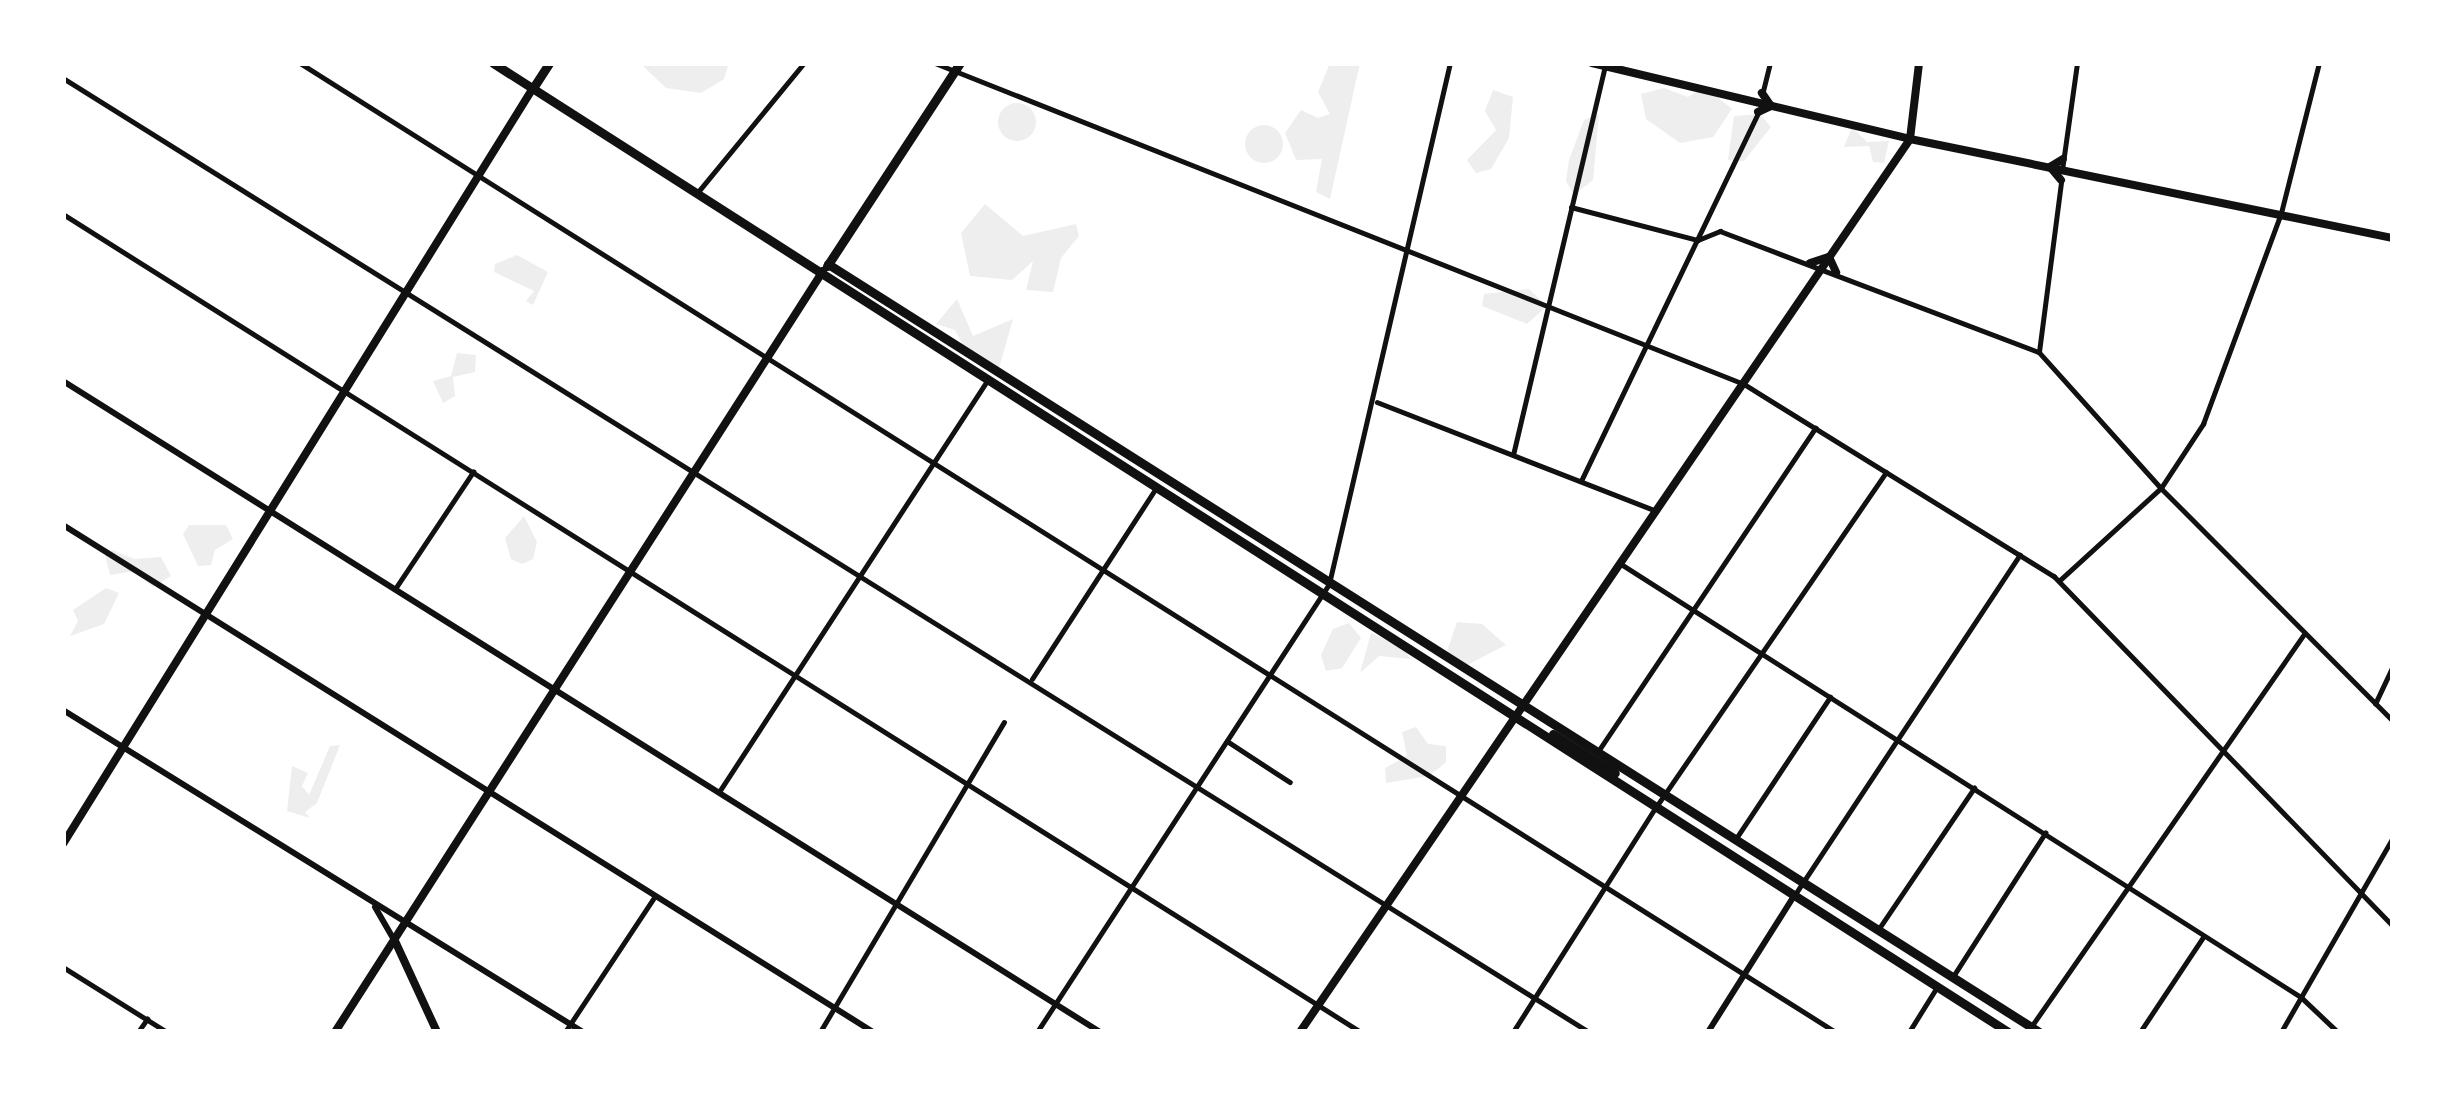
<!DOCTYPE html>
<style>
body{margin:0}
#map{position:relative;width:2456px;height:1095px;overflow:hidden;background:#fff;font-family:Figtree,sans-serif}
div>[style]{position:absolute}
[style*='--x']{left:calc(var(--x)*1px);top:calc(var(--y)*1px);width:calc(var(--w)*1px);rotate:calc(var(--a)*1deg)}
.green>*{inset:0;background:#eee}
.round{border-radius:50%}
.minor>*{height:4.5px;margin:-2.25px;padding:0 2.25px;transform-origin:2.25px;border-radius:2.25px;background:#111}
.tertiary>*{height:6px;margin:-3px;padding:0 3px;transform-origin:3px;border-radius:3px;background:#111}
.secondary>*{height:8px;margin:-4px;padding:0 4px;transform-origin:4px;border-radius:4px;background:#111}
.primary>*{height:8px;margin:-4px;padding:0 4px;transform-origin:4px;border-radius:4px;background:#111}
.trunk>*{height:9px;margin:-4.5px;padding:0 4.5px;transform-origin:4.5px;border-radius:4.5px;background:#111}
span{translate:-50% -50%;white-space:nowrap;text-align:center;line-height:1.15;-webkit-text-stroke:12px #fff;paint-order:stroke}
.frame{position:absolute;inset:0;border:66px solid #fff;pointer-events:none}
</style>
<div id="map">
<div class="green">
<div style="clip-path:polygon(640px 63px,725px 63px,728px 66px,724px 79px,701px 93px,666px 88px)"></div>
<div style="clip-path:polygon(1330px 63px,1360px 63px,1330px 199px,1316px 192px,1322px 159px,1296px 160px,1285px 133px,1301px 110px,1318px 118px,1330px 114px,1318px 92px)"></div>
<div style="clip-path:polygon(1705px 87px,1732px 109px,1713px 137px,1680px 143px,1646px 119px,1641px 94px,1664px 88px,1688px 97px)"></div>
<div style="clip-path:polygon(1493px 90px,1513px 97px,1509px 138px,1491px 169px,1476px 173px,1467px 160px,1496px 130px,1485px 111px)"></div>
<div class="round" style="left:998px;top:103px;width:38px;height:38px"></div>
<div style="clip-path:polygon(1599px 114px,1593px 180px,1574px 195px,1566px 181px,1569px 160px,1584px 120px)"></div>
<div style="clip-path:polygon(1760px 114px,1771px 127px,1744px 161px,1728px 160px,1734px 116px)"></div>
<div class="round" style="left:1245px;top:125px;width:38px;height:38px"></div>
<div style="clip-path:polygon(1852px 127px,1867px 142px,1889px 141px,1884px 163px,1873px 162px,1869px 146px,1844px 147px)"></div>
<div style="clip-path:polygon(985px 204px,1023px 236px,1076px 224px,1079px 236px,1061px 258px,1053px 292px,1026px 290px,1033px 261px,1012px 280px,970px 276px,961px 233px)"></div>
<div style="clip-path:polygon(517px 255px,548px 272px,533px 305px,526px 301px,534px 291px,494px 272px,495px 264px)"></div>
<div style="clip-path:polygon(1529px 289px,1547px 306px,1527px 324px,1482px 306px,1484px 294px)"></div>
<div style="clip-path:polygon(957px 299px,973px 336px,1013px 319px,999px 368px,963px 345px,955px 330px,936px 324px)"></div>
<div style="clip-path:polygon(457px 353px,476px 355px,475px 372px,453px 377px,455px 396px,443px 403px,433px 381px,451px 376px)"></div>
<div style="clip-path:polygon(524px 516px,537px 542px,533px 559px,522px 564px,511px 559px,505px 538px)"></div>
<div style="clip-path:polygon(189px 525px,226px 525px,233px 539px,215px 550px,211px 565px,198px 566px,183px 534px)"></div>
<div style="clip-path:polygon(113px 550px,134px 559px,161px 557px,171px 576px,153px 587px,135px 571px,110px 575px,105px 555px)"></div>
<div style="clip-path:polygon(106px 588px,119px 593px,104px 624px,70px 636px,78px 621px,73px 610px)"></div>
<div style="clip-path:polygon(1457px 622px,1482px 624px,1506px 645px,1467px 665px,1446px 654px)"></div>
<div style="clip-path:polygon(1349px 623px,1361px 638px,1342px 668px,1326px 671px,1321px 655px,1333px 629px)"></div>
<div style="clip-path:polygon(1371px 633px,1404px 648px,1410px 659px,1379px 656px,1360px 673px)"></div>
<div style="clip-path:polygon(1416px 727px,1428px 744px,1446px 746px,1446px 762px,1429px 776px,1386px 783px,1385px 768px,1407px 756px,1402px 732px)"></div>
<div style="clip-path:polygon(340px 745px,317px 803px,305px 812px,310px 818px,287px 811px,292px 766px,308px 773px,302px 786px,309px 795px,330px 746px)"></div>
</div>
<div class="minor">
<div style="--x:300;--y:63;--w:1816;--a:32.25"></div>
<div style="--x:935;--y:63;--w:870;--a:21.64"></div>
<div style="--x:1744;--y:384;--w:365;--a:31.8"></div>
<div style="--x:2054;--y:576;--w:487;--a:45.9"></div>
<div style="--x:63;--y:78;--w:1800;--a:32.01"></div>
<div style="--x:1763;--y:91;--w:29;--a:-76"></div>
<div style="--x:2062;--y:170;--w:108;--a:-82"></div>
<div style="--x:698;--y:192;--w:167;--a:-50.6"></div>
<div style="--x:1571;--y:207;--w:131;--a:14.6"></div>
<div style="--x:1698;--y:240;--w:24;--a:-22"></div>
<div style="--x:1720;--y:231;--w:341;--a:20.8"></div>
<div style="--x:2039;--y:352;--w:183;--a:48.1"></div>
<div style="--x:2161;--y:488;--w:329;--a:45.1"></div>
<div style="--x:63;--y:214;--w:1534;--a:32.22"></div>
<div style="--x:2039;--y:352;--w:171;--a:-82.6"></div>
<div style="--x:1377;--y:402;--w:300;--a:21.3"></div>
<div style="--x:1513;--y:455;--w:400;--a:-76.7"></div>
<div style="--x:1581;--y:481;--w:408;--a:-64.3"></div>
<div style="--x:1621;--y:564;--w:806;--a:32.49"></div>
<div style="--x:2301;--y:997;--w:51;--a:43.4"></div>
<div style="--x:2059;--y:581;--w:138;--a:-42.4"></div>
<div style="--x:2161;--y:488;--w:77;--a:-56.7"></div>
<div style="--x:2203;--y:424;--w:225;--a:-69.7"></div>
<div style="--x:2281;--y:213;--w:155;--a:-75.8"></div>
<div style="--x:395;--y:589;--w:141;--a:-56.3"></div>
<div style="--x:1032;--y:679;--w:228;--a:-57"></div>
<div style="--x:2375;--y:704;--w:42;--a:-64.7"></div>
<div style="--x:1227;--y:741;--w:75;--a:33.1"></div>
<div style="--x:1599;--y:750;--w:388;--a:-56.1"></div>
<div style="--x:719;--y:792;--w:492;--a:-56.9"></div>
<div style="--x:1737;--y:837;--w:168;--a:-56.4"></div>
<div style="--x:1794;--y:896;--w:409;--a:-56.5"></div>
<div style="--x:1880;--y:927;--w:168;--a:-55.9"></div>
<div style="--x:63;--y:967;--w:123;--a:32"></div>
<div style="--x:1954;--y:975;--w:169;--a:-57.3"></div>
<div style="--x:2031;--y:1027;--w:479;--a:-55.2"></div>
<div style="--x:138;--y:1032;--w:16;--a:-55"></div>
<div style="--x:565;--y:1032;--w:163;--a:-56.5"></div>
<div style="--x:820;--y:1032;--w:360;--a:-59.3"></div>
<div style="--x:1037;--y:1032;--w:535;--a:-56.9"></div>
<div style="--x:1329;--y:584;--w:535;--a:-76.93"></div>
<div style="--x:1513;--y:1032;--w:267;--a:-57.6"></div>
<div style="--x:1656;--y:807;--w:406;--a:-55.5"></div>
<div style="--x:1909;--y:1032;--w:53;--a:-58.1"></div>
<div style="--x:2140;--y:1032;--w:114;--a:-56.4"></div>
<div style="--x:2281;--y:1032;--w:225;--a:-60.1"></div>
</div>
<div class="tertiary">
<div style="--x:63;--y:381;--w:1224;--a:32.12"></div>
<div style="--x:63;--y:525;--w:956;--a:32.04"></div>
<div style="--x:63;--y:710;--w:612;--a:31.77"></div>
<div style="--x:375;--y:907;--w:39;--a:60"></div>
<div style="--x:1708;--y:1032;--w:161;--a:-57.7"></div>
</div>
<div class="secondary">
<div style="--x:395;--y:941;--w:100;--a:65.2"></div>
</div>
<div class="primary">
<div style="--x:1592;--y:63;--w:327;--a:13.4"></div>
<div style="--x:1910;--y:139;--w:493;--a:11.6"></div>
<div style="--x:1758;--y:112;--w:14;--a:-25"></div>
<div style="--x:1771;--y:106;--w:16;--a:-125"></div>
<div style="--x:2061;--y:180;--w:17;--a:-130"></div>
<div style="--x:2050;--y:167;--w:15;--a:-32"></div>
<div style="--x:1810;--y:263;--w:20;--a:-18"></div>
<div style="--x:1829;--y:257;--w:17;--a:65"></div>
<div style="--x:63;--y:844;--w:890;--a:-58.13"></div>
<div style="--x:335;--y:1032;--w:904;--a:-57.33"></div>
<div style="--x:1300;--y:1032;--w:1081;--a:-55.66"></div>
<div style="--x:1910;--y:139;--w:77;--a:-83.2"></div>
</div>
<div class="trunk">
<div style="--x:493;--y:63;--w:1798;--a:32.6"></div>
<div style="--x:533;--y:88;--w:30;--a:-57"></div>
<div style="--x:828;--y:264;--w:1434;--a:32.38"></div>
<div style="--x:827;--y:266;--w:243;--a:-56.8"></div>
<div style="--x:1553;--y:734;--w:73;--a:32.2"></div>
</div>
<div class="frame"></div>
</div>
